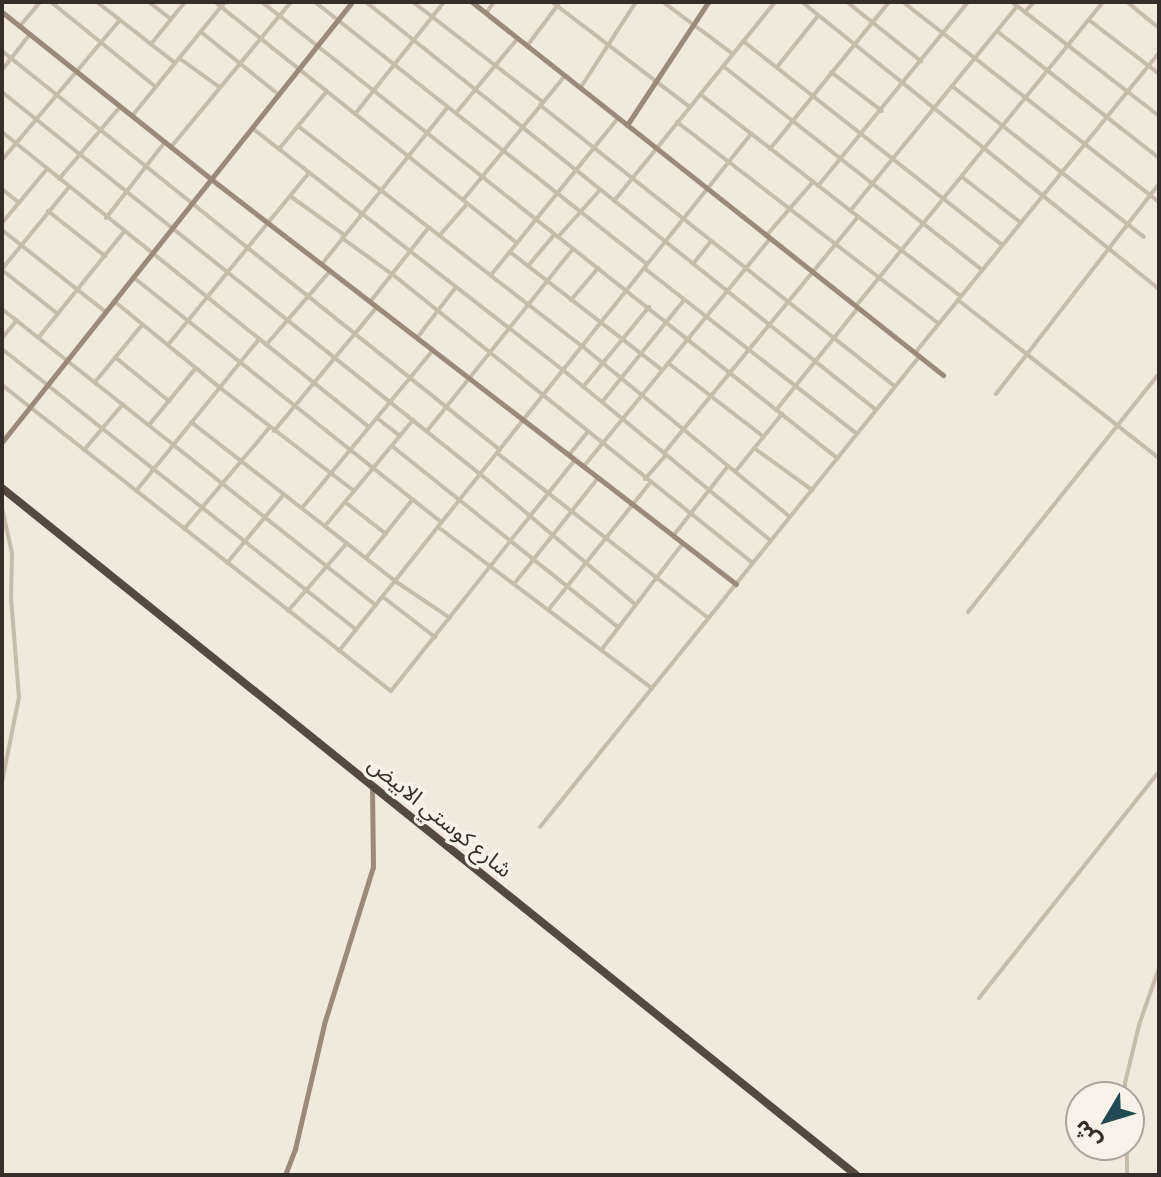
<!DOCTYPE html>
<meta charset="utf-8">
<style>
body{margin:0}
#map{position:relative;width:1161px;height:1177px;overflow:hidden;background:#f0e9dc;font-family:"Fira Sans","Noto Sans Arabic",sans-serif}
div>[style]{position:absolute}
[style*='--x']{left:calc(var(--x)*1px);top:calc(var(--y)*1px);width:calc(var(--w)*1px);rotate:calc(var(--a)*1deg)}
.street>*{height:4px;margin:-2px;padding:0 2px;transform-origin:2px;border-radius:2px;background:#c7bba9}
.secondary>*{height:5px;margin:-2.5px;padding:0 2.5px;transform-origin:2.5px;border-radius:2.5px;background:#9b8a7a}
.highway>*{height:8px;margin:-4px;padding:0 4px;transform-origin:4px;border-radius:4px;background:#554940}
span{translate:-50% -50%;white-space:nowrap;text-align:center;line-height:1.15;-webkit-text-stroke:7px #f8f3e8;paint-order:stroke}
.street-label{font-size:22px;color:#352e28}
.frame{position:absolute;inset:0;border:4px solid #352e28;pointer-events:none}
.north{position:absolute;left:1065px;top:1081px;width:80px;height:80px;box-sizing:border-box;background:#f8f3e8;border:2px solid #aaa49b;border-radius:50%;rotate:232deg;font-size:22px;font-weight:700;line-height:32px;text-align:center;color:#352e28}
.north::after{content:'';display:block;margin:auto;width:28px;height:36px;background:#214953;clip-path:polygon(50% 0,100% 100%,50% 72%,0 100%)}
</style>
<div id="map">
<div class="street">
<div style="--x:51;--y:2;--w:135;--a:39"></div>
<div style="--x:97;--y:2;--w:99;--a:38"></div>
<div style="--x:149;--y:2;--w:28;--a:38"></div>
<div style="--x:215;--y:2;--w:386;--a:38.6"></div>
<div style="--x:262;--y:2;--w:734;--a:38.42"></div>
<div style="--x:315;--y:2;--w:423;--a:38.3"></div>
<div style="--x:366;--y:2;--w:653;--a:38.66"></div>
<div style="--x:413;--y:2;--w:164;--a:37.6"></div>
<div style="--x:552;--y:2;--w:173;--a:37.3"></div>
<div style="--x:663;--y:2;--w:87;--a:36.6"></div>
<div style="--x:802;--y:2;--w:458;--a:38.8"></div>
<div style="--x:847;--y:2;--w:95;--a:38.6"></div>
<div style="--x:903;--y:2;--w:325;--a:38"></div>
<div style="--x:1012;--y:2;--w:186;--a:37.8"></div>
<div style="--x:1127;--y:2;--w:41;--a:39.1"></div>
<div style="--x:1025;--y:12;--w:13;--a:-48"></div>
<div style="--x:486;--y:13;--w:14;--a:-54"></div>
<div style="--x:1089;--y:20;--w:88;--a:37.6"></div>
<div style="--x:20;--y:26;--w:31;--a:-50"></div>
<div style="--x:997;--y:31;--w:206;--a:38.1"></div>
<div style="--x:201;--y:32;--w:100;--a:38.9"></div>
<div style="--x:743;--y:41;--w:330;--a:38.2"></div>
<div style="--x:151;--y:44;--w:54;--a:-51"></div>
<div style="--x:527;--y:46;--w:55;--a:-53.1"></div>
<div style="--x:2;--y:51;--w:638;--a:38.7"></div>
<div style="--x:179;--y:58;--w:49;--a:35.9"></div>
<div style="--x:723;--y:66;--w:330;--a:38.2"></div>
<div style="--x:777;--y:67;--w:65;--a:-51.2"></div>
<div style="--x:2;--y:70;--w:46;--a:-52.1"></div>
<div style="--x:831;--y:72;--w:64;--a:37.4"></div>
<div style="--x:952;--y:86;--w:244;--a:38.2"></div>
<div style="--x:581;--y:87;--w:101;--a:-57.1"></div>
<div style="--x:2;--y:92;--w:612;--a:38.63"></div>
<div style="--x:480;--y:474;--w:202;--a:40"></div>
<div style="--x:700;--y:94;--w:329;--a:37.8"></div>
<div style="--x:540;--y:105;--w:453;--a:38.4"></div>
<div style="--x:456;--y:113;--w:97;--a:-50.4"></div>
<div style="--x:355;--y:114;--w:143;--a:-51.5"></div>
<div style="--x:132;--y:116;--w:147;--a:-50.8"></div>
<div style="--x:677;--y:122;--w:329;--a:37.6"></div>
<div style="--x:298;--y:126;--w:359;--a:37.8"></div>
<div style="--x:582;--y:346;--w:269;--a:39.4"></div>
<div style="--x:252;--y:128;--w:394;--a:37.9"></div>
<div style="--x:563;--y:370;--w:269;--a:39.4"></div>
<div style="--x:2;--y:132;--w:471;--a:38.8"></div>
<div style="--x:171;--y:147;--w:188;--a:-50.4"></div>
<div style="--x:279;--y:149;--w:75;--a:-50.4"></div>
<div style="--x:770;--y:149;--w:189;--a:-51"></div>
<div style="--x:2;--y:160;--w:183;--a:-49.9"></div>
<div style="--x:962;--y:177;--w:73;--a:37.8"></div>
<div style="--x:59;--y:179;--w:94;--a:-49.7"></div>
<div style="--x:818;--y:186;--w:237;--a:-50.8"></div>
<div style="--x:2;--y:189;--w:22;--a:39"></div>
<div style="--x:290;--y:196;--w:65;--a:35.6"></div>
<div style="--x:463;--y:200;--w:161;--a:-50.6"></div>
<div style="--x:614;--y:201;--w:256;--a:-51"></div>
<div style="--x:48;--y:211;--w:73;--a:38.3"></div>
<div style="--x:850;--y:211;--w:264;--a:-50.8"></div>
<div style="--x:106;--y:218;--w:96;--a:-52.2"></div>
<div style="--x:2;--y:223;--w:70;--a:-50.2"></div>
<div style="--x:2;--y:230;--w:132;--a:38.3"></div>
<div style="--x:440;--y:235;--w:41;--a:-48.9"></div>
<div style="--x:766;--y:236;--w:72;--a:-49"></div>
<div style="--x:558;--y:237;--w:63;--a:-48.2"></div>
<div style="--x:342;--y:238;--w:62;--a:35.8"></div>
<div style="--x:392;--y:274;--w:462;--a:38.7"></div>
<div style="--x:510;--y:252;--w:192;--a:37.8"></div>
<div style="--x:322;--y:264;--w:201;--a:-51.3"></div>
<div style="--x:693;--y:264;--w:29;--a:-52"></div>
<div style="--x:528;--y:266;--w:40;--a:-50"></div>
<div style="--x:644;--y:268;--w:270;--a:37.9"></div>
<div style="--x:2;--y:269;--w:106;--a:-50.7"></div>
<div style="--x:2;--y:270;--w:71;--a:38.2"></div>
<div style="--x:491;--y:275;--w:202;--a:-51"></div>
<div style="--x:133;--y:277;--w:394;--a:38.5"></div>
<div style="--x:571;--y:300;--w:42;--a:-49.8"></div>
<div style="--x:958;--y:300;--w:256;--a:38.2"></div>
<div style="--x:114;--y:301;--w:136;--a:39.3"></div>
<div style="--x:219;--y:387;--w:170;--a:37.6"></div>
<div style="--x:370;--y:302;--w:95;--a:-51.8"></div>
<div style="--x:856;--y:306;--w:392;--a:-50.9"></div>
<div style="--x:2;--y:309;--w:477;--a:38.4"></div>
<div style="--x:39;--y:337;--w:134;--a:-51.1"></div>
<div style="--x:2;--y:338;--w:23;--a:-50"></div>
<div style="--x:417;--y:338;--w:64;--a:-52.6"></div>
<div style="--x:168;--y:345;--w:222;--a:-50.7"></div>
<div style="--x:266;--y:345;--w:98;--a:-49.1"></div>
<div style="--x:2;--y:349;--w:452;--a:38.4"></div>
<div style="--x:915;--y:353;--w:387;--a:-50.9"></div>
<div style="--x:115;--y:357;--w:70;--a:39.2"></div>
<div style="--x:668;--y:363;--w:121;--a:37.6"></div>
<div style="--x:95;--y:382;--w:74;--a:-50.5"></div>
<div style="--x:2;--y:385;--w:495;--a:38.2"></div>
<div style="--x:391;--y:691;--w:295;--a:-51.5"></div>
<div style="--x:583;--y:387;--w:104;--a:-50.5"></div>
<div style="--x:996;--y:394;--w:266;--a:-52.2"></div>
<div style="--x:602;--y:402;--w:131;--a:-51.2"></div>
<div style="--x:777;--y:409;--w:129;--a:-51.3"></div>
<div style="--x:377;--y:418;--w:29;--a:38"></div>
<div style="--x:191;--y:422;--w:259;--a:37.9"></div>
<div style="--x:395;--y:581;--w:66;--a:33.9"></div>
<div style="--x:149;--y:425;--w:72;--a:-50.6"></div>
<div style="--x:274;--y:431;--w:161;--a:-50.3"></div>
<div style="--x:427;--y:431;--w:233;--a:-51.3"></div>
<div style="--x:392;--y:446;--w:290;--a:38.7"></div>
<div style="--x:754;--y:448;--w:72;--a:35.9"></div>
<div style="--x:84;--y:450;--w:60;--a:-49.7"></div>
<div style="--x:497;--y:453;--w:268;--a:38"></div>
<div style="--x:664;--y:453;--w:306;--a:-50.6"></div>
<div style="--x:569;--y:455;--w:28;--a:-51"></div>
<div style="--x:584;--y:466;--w:293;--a:-50.7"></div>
<div style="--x:735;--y:472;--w:75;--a:-51"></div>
<div style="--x:645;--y:479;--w:32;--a:-49"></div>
<div style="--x:136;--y:491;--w:196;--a:-51"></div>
<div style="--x:345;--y:502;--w:52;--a:38"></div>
<div style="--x:2;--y:508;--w:46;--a:77.5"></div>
<div style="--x:12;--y:553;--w:45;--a:91.3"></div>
<div style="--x:11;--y:598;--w:99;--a:85.4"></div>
<div style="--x:19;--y:697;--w:87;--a:101.3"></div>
<div style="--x:302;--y:508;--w:205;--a:-50.3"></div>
<div style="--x:325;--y:526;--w:138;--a:-50.3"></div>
<div style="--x:438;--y:527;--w:268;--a:37"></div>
<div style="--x:184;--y:529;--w:133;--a:-49.9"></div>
<div style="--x:673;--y:536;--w:89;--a:-51.8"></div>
<div style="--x:366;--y:558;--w:75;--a:-51.5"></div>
<div style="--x:227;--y:563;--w:89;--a:-50.4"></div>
<div style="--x:514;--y:584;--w:135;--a:-51.6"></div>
<div style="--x:383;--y:597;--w:66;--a:37.6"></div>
<div style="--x:549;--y:609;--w:161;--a:-51.3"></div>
<div style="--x:288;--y:611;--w:90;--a:-49.1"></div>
<div style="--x:968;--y:612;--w:305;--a:-51.3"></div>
<div style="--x:602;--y:649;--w:133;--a:-52.6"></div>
<div style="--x:339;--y:651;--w:661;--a:-51.45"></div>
<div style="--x:540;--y:827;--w:604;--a:-51.12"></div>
<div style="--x:979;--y:998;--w:289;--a:-51.5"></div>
<div style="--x:1125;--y:1097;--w:14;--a:-90"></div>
<div style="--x:1125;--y:1083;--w:60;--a:-76.4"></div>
<div style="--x:1139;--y:1025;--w:60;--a:-70.7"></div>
<div style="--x:1127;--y:1175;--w:30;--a:-90"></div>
</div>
<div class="secondary">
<div style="--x:472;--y:2;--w:601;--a:38.38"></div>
<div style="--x:2;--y:12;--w:268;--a:38.6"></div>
<div style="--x:211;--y:179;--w:663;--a:37.65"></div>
<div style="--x:627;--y:125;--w:147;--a:-56.6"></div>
<div style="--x:2;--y:442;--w:562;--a:-51.5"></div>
<div style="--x:285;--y:1175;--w:28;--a:-69"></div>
<div style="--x:295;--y:1149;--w:128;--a:-76.9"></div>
<div style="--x:324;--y:1024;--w:164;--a:-72.7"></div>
<div style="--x:373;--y:867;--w:81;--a:-90.7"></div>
</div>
<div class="highway">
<div style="--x:2;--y:488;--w:1096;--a:38.81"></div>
</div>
<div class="street-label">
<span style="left:440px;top:817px;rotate:39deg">شارع كوستي الابيض</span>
</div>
<div class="frame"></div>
<div class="north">ش</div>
</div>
